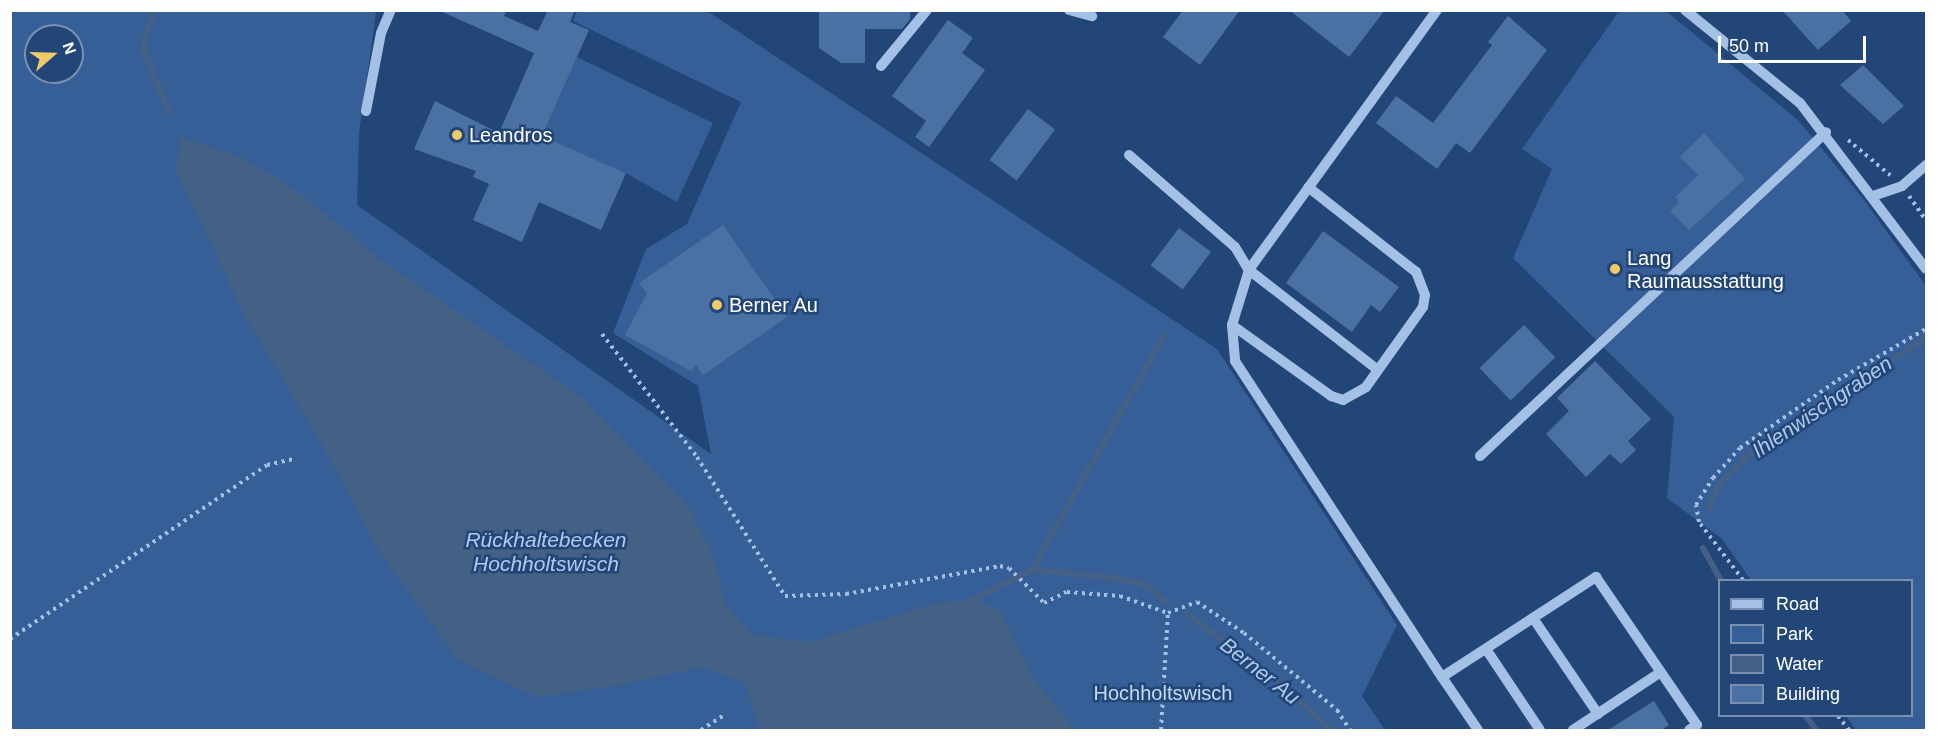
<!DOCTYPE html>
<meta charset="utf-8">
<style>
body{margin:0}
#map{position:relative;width:1937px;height:741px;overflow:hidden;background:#234679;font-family:Arial,sans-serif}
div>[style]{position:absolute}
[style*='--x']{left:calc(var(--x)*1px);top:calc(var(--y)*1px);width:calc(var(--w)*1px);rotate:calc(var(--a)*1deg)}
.green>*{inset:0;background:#365f97}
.water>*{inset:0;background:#456085}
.stream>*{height:6px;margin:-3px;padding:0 3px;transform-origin:3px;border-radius:3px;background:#456085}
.building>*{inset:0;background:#4b70a3;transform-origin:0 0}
.path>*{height:4px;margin-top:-2px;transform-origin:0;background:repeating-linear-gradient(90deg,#a4c0e4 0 3px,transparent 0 7.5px)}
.minor>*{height:10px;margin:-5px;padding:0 5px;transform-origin:5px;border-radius:5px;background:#a4c0e4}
.dots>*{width:16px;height:16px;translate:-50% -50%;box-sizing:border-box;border:3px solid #234679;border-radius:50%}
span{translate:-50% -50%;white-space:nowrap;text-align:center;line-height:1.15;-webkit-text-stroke:5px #234679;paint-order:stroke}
.poi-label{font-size:20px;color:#fff}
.left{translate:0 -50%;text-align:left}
.park-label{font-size:20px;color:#c7daf4}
.water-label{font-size:21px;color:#afcaec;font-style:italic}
.frame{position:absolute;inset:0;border:12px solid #fff;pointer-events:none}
.legend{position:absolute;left:1718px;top:579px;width:195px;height:138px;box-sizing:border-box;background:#234679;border:2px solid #7b90af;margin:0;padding:8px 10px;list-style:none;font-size:18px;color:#fff}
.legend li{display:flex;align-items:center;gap:12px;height:30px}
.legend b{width:30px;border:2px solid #7b90af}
.north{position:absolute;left:24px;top:24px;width:60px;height:60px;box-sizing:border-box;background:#234679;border:2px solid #7b90af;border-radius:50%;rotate:70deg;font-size:16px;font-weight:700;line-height:24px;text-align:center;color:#fff}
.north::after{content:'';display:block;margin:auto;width:21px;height:27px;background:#efcb67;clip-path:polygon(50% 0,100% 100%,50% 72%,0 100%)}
.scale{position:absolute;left:1718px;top:36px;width:148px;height:27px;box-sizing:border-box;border:3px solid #fff;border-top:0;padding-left:8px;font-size:18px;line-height:21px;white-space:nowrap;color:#fff;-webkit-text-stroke:4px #234679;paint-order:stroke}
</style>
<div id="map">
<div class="green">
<div style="clip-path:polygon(evenodd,370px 10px,376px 13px,359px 133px,357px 205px,711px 454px,698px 386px,613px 333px,646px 249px,687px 224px,741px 102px,573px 21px,577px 11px,707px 11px,1217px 349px,1397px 625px,1362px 696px,1385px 730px,11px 730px,10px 11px,370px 10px,36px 36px,72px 36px,72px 72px,36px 72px,36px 36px)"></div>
<div style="clip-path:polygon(1619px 11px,1666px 11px,1798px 120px,1864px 200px,1926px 286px,1926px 730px,1856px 730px,1846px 716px,1912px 716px,1912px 580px,1751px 580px,1722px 539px,1667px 498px,1674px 417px,1513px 258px,1552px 169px,1522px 149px)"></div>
<div style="clip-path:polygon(577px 57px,713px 123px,677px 202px,626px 173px,542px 136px)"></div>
</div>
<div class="water">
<div style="clip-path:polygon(180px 137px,241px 157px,275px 177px,310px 201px,384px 262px,580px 396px,688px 505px,715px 559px,724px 603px,753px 635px,810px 642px,937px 603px,974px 599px,1000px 611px,1036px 682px,1075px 730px,760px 730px,745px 683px,701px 667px,625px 684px,538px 697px,458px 660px,381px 554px,315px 432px,247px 320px,176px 171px)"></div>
</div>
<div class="stream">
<div style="--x:155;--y:10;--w:30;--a:110"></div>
<div style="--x:145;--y:38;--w:17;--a:90"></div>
<div style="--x:145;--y:55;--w:63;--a:66.7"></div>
<div style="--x:1709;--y:508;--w:25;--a:-67"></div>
<div style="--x:1719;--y:485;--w:54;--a:-45.7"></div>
<div style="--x:1757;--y:446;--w:195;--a:-32.6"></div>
<div style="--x:1703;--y:548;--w:37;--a:61"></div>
<div style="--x:1032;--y:570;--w:269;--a:-60.6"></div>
<div style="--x:974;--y:599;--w:65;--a:-26.6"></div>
<div style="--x:1032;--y:570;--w:68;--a:5"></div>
<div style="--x:1100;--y:576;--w:46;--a:10.1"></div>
<div style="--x:1145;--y:584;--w:29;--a:41"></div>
<div style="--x:1187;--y:614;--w:125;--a:36.9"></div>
<div style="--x:1287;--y:689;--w:60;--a:43"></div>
<div style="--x:1806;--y:716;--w:17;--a:54"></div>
</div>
<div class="building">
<div style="clip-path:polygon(438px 10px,507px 10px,504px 16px,538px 31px,548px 10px,575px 10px,570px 22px,589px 30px,542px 136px,626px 173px,601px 230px,539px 202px,522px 242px,473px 220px,489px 184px,473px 177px,476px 171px,414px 149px,435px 101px,499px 133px,534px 53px)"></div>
<div style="clip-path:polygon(819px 10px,910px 10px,910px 19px,902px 29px,865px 29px,865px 63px,841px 63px,819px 48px)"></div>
<div style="clip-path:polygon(1183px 10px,1240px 10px,1200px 65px,1163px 37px)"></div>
<div style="clip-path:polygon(1289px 10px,1385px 10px,1349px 57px)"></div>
<div style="clip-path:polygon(1782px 10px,1842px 10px,1851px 21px,1818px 50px)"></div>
<div style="clip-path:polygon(1508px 16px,1547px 50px,1470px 153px,1456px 143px,1437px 169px,1376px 123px,1396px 96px,1433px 123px,1492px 45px,1488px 42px)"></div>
<div style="clip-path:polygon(948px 20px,973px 38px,962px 53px,985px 70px,929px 147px,915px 137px,926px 121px,892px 96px)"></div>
<div style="clip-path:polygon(1863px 65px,1904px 106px,1883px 124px,1840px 85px)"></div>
<div style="left:1028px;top:109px;width:34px;height:64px;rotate:37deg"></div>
<div style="clip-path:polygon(1704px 133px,1745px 179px,1689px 230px,1670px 211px,1679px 202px,1675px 197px,1698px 175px,1680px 157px)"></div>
<div style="clip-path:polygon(723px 225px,787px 317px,703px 375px,696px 365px,691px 371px,625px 335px,647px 293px,639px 283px)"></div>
<div style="left:1179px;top:228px;width:40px;height:47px;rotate:37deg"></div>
<div style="clip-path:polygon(1323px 231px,1399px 287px,1380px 312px,1371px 305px,1352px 332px,1286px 283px)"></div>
<div style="left:1524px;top:325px;width:45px;height:62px;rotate:46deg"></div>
<div style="clip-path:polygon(1595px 361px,1651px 419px,1628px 441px,1636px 450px,1621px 464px,1610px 454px,1586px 477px,1546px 434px,1569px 411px,1557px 398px)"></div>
<div style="clip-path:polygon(1654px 701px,1669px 725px,1661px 730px,1608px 730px)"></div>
</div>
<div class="path">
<div style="--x:1848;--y:140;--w:55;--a:39.8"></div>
<div style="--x:1909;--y:196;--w:29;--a:55"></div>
<div style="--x:602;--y:334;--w:155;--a:52.3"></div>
<div style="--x:697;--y:457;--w:165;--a:57.7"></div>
<div style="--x:785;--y:596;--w:61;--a:-1.9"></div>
<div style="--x:846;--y:594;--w:157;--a:-10.3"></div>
<div style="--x:1000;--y:566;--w:9;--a:13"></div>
<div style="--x:1009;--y:568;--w:49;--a:45"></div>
<div style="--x:1044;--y:603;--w:25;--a:-26"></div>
<div style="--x:1067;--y:592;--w:53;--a:4.3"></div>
<div style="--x:1120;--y:596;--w:51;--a:19.5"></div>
<div style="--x:1168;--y:613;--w:31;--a:-21"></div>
<div style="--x:1197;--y:602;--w:56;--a:33.4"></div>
<div style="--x:1244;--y:633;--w:121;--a:39.6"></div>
<div style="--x:1337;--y:710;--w:24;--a:57"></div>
<div style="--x:1743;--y:580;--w:73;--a:-127.2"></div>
<div style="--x:1699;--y:522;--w:17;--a:-100"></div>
<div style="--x:1696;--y:505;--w:32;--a:-58"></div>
<div style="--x:1713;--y:478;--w:40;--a:-48"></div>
<div style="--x:1740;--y:448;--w:119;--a:-34.8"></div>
<div style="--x:1838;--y:380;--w:102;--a:-30.1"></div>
<div style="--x:10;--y:639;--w:310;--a:-34.1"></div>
<div style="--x:267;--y:465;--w:28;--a:-13"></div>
<div style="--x:1838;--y:716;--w:18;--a:52"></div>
<div style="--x:701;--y:730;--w:27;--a:-33"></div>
<div style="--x:1161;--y:730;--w:117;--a:-86.6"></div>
</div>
<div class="minor">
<div style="--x:1069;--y:10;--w:24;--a:15"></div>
<div style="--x:1437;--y:10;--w:321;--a:125.9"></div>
<div style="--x:1249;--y:270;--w:58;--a:107.2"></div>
<div style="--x:1232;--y:325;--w:36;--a:85"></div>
<div style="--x:1235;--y:361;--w:378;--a:56.8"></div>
<div style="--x:1685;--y:10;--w:148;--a:39"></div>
<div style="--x:1800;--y:103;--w:208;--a:52.8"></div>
<div style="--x:881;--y:66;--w:72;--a:-50.6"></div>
<div style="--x:366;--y:111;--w:79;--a:-79.1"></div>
<div style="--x:381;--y:33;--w:25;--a:-67"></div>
<div style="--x:1129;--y:155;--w:140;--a:41"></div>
<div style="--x:1235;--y:247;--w:27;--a:59"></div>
<div style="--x:1249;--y:270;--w:163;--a:37.8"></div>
<div style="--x:1873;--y:196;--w:31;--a:-19"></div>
<div style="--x:1902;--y:186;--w:32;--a:-41"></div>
<div style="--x:1232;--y:325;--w:122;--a:35.6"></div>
<div style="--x:1331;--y:396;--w:13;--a:18"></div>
<div style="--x:1343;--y:400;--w:26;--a:-29"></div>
<div style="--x:1366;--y:387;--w:98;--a:-54.5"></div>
<div style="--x:1423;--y:307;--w:12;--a:-81"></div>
<div style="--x:1425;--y:295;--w:25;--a:-111"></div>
<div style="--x:1416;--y:272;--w:137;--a:-141.8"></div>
<div style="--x:1480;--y:456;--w:474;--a:-43.1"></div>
<div style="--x:1533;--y:618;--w:116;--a:55.9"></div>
<div style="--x:1486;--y:649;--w:97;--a:56.3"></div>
<div style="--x:1478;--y:730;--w:64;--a:-124.2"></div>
<div style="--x:1442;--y:677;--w:184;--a:-33"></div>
<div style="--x:1596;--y:577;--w:179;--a:55.7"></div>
<div style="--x:1697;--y:725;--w:9;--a:148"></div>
<div style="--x:1573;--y:730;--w:105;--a:-33.4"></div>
</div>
<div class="dots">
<div style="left:457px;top:135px;background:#efcb67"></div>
<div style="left:1615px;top:269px;background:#efcb67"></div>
<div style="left:717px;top:305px;background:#efcb67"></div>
</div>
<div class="poi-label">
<span class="left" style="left:469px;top:135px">Leandros</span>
<span class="left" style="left:1627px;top:270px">Lang<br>Raumausstattung</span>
<span class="left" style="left:729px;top:305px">Berner Au</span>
</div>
<div class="park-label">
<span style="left:1163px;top:693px">Hochholtswisch</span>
</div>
<div class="water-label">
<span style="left:1822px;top:407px;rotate:-34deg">Ihlenwischgraben</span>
<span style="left:546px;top:552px">Rückhaltebecken<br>Hochholtswisch</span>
<span style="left:1260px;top:671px;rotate:38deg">Berner Au</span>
</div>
<div class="frame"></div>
<ul class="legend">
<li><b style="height:8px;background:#a4c0e4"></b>Road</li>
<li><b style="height:16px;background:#365f97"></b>Park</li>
<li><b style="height:16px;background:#456085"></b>Water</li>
<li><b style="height:16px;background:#4b70a3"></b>Building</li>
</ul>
<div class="north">N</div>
<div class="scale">50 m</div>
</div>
